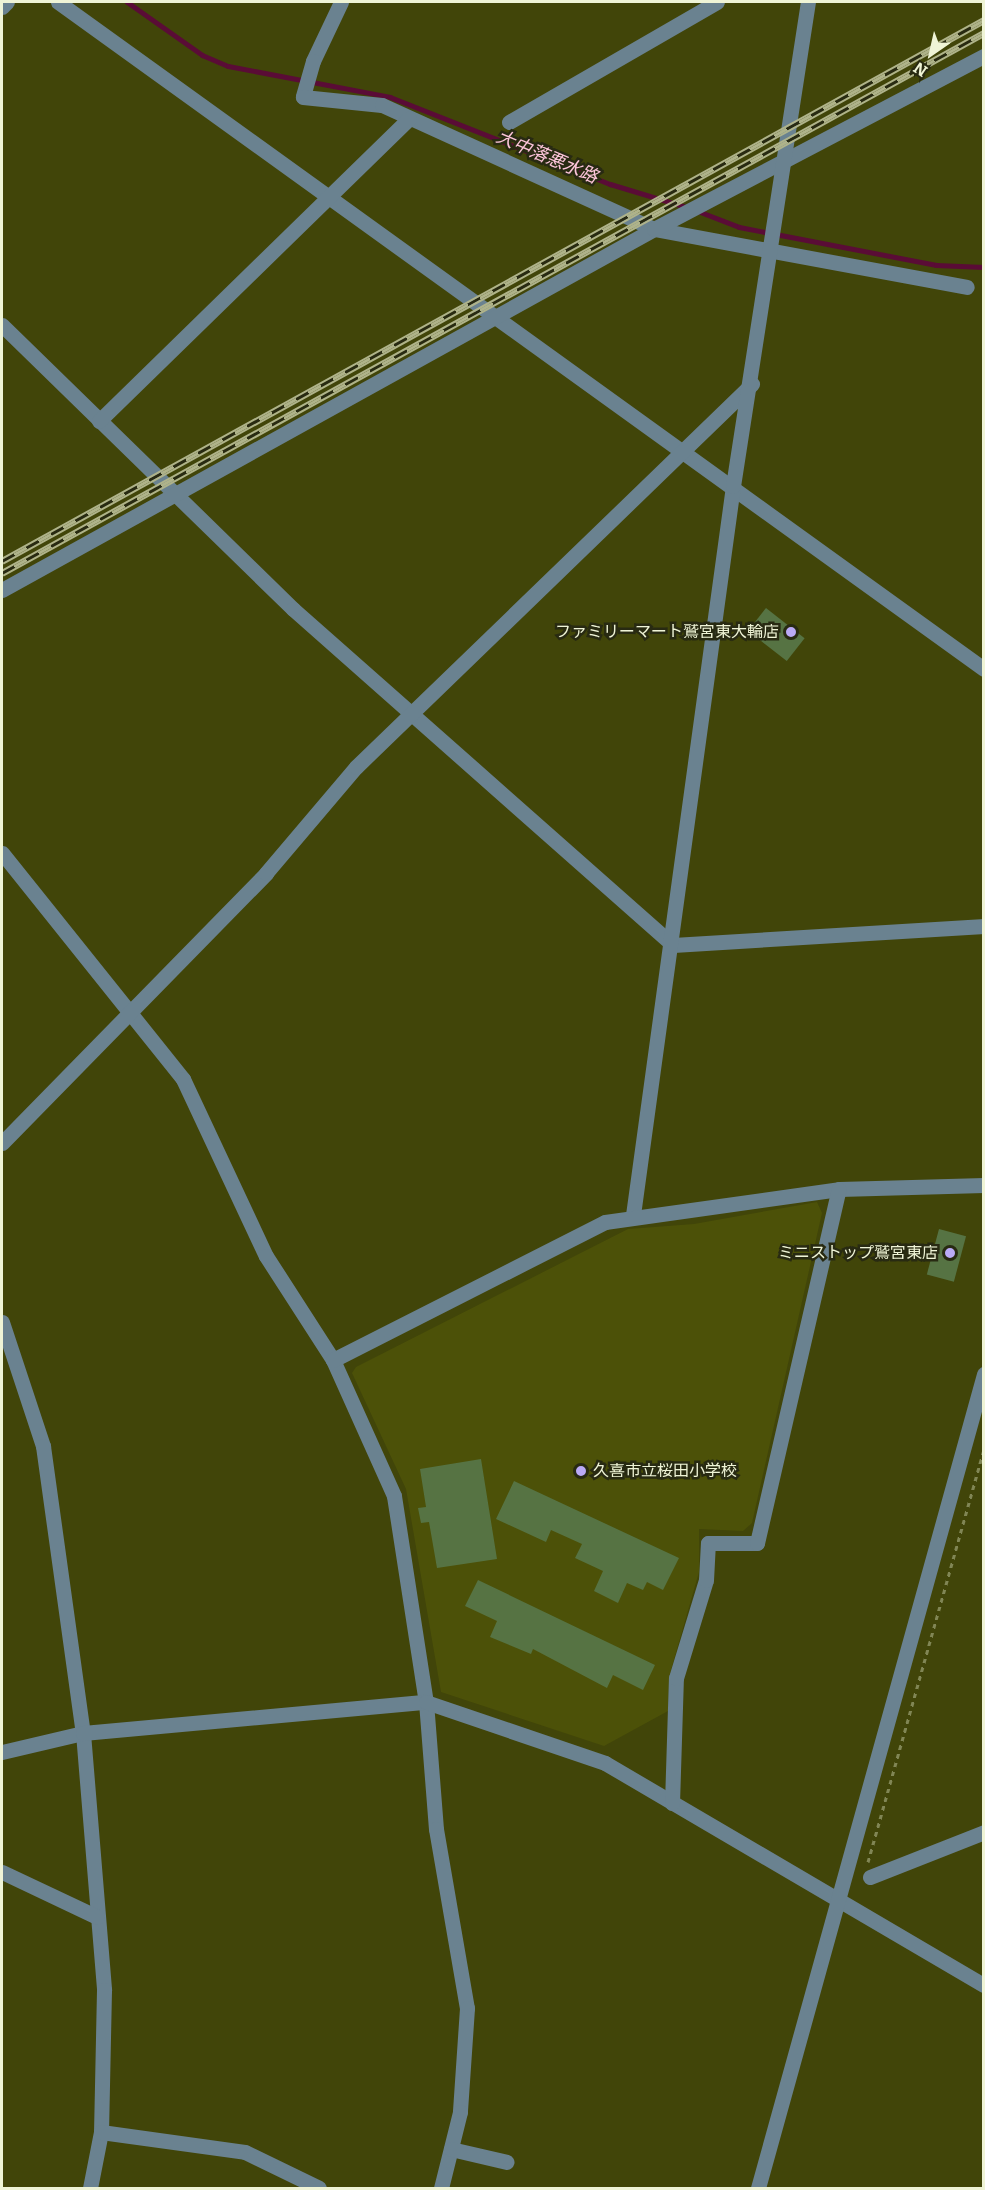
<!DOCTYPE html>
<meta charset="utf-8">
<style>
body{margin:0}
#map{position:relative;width:985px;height:2190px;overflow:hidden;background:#414509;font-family:Bitter,"Noto Sans JP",serif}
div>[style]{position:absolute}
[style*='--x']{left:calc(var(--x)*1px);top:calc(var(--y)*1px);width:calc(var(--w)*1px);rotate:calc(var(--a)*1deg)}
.built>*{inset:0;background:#4c5108}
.stream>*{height:5px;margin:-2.5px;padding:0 2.5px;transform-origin:2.5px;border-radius:2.5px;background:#5a0c36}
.building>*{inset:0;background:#567343;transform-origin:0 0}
.path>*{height:3px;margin-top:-1.5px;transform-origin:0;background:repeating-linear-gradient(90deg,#818655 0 4.5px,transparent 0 9px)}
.minor>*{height:15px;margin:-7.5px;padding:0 7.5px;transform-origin:7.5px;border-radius:7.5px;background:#6a8290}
.rail>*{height:7px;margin-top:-3.5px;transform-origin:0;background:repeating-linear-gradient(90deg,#282a12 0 14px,#afb38a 0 28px);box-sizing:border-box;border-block:2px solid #afb38a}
.dots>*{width:16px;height:16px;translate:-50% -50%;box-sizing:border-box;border:3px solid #282a12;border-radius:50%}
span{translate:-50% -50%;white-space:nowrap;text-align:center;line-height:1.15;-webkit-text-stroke:5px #282a12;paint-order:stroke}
.poi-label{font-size:16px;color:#eff4d6}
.right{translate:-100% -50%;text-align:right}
.left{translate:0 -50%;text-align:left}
.water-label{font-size:18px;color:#fdc5da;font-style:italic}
.frame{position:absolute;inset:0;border:3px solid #eff4d6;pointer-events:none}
.north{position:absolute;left:901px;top:24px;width:60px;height:60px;-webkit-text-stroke:4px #282a12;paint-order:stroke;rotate:214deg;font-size:16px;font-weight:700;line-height:24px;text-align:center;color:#eff4d6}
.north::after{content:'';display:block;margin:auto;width:21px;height:27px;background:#eff4d6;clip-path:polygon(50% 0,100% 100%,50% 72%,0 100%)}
</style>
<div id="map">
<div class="built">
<div style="clip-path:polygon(817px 1202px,822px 1213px,752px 1523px,743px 1531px,699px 1529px,699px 1572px,669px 1677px,668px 1711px,604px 1746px,441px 1692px,406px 1489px,352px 1373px,356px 1367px,628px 1229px,694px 1224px)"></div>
</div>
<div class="stream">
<div style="--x:127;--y:2;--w:92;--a:35.2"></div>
<div style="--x:202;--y:55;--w:28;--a:23"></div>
<div style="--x:228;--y:66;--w:165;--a:10.8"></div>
<div style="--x:390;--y:97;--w:237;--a:21.6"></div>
<div style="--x:610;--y:184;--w:79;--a:16.8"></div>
<div style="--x:695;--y:210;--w:47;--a:21.1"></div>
<div style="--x:739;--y:227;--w:201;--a:10.9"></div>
<div style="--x:936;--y:265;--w:48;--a:2.4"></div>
</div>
<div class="building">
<div style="left:766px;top:608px;width:49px;height:29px;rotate:38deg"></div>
<div style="left:939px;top:1229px;width:28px;height:47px;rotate:15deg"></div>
<div style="clip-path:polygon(481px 1459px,497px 1559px,437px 1568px,429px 1522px,421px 1523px,418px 1508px,426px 1507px,420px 1469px)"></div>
<div style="clip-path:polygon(514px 1481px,679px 1558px,663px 1590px,647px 1582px,643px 1590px,627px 1583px,618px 1603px,594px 1591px,603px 1571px,575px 1558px,582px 1544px,551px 1530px,546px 1542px,496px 1519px)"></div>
<div style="clip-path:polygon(478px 1580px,655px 1665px,643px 1690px,613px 1675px,607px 1688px,533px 1649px,531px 1654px,490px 1637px,497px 1621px,465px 1606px)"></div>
</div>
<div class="path">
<div style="--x:868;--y:1862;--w:429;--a:-74.3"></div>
</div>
<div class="minor">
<div style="--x:58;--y:2;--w:1141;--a:35.77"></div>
<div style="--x:341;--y:2;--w:65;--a:115.4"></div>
<div style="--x:313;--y:61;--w:37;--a:106"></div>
<div style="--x:303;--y:97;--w:79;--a:5.8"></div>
<div style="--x:382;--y:105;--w:299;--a:24.5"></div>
<div style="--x:654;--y:229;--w:318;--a:10.5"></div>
<div style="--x:2;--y:7;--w:7;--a:-45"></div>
<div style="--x:509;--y:122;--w:240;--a:-30"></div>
<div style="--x:2;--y:325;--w:407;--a:44.3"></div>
<div style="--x:293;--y:609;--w:507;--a:41.48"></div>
<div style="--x:673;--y:945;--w:312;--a:-3.5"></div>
<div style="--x:99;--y:421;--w:433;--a:-44.3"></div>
<div style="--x:2;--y:590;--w:745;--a:-28.97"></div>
<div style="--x:654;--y:229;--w:373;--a:-27.7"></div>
<div style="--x:2;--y:853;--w:290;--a:51.3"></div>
<div style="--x:183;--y:1079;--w:195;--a:64.9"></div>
<div style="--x:266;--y:1256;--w:124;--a:57.2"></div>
<div style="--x:333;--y:1360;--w:149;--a:65.8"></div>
<div style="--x:394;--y:1496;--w:208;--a:81.2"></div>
<div style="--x:426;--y:1702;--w:127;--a:85.5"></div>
<div style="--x:436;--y:1829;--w:182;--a:80.2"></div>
<div style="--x:467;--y:2008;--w:104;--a:93.9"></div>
<div style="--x:460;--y:2112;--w:78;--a:104"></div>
<div style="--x:2;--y:1143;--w:378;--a:-45.6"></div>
<div style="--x:266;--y:873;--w:139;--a:-49.7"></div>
<div style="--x:356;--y:767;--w:551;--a:-44.04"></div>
<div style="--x:633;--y:1215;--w:736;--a:-82.19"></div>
<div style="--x:733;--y:486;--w:490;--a:-81.2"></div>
<div style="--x:2;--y:1322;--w:131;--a:71.7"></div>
<div style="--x:43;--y:1446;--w:290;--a:82.1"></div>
<div style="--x:83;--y:1733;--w:258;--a:85.3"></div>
<div style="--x:104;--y:1990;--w:142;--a:91.2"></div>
<div style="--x:101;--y:2132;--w:57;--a:101.1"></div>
<div style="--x:333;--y:1360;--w:305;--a:-26.9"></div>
<div style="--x:605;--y:1222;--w:236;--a:-8"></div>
<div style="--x:839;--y:1189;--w:145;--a:-1.6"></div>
<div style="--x:2;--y:1752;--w:83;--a:-13.2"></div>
<div style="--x:83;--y:1733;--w:344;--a:-5.2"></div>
<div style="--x:426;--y:1702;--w:189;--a:18.8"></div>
<div style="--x:605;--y:1763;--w:439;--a:30.4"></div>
<div style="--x:672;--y:1803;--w:125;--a:-88.2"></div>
<div style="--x:676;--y:1678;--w:102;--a:-73"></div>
<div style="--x:706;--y:1580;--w:37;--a:-87"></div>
<div style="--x:708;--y:1543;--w:49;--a:0"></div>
<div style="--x:757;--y:1543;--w:363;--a:-77"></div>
<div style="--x:2;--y:1872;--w:105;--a:25.3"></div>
<div style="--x:870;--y:1877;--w:123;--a:-21.5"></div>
<div style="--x:101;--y:2132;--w:145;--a:7.9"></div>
<div style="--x:245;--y:2152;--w:82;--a:25.9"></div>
<div style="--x:451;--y:2149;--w:57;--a:13.1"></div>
<div style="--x:758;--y:2188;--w:845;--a:-74.48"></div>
</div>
<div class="rail">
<div style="--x:2;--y:561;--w:1121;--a:-28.85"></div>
<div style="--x:2;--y:573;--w:1121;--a:-28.81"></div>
</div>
<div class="dots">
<div style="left:791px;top:632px;background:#baaaf6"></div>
<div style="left:950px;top:1253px;background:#baaaf6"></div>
<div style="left:581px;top:1471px;background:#baaaf6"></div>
</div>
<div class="poi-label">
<span class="right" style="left:779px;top:632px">ファミリーマート鷲宮東大輪店</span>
<span class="right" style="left:938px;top:1253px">ミニストップ鷲宮東店</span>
<span class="left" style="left:593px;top:1471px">久喜市立桜田小学校</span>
</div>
<div class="water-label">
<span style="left:547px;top:157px;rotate:23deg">大中落悪水路</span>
</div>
<div class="frame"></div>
<div class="north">N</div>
</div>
